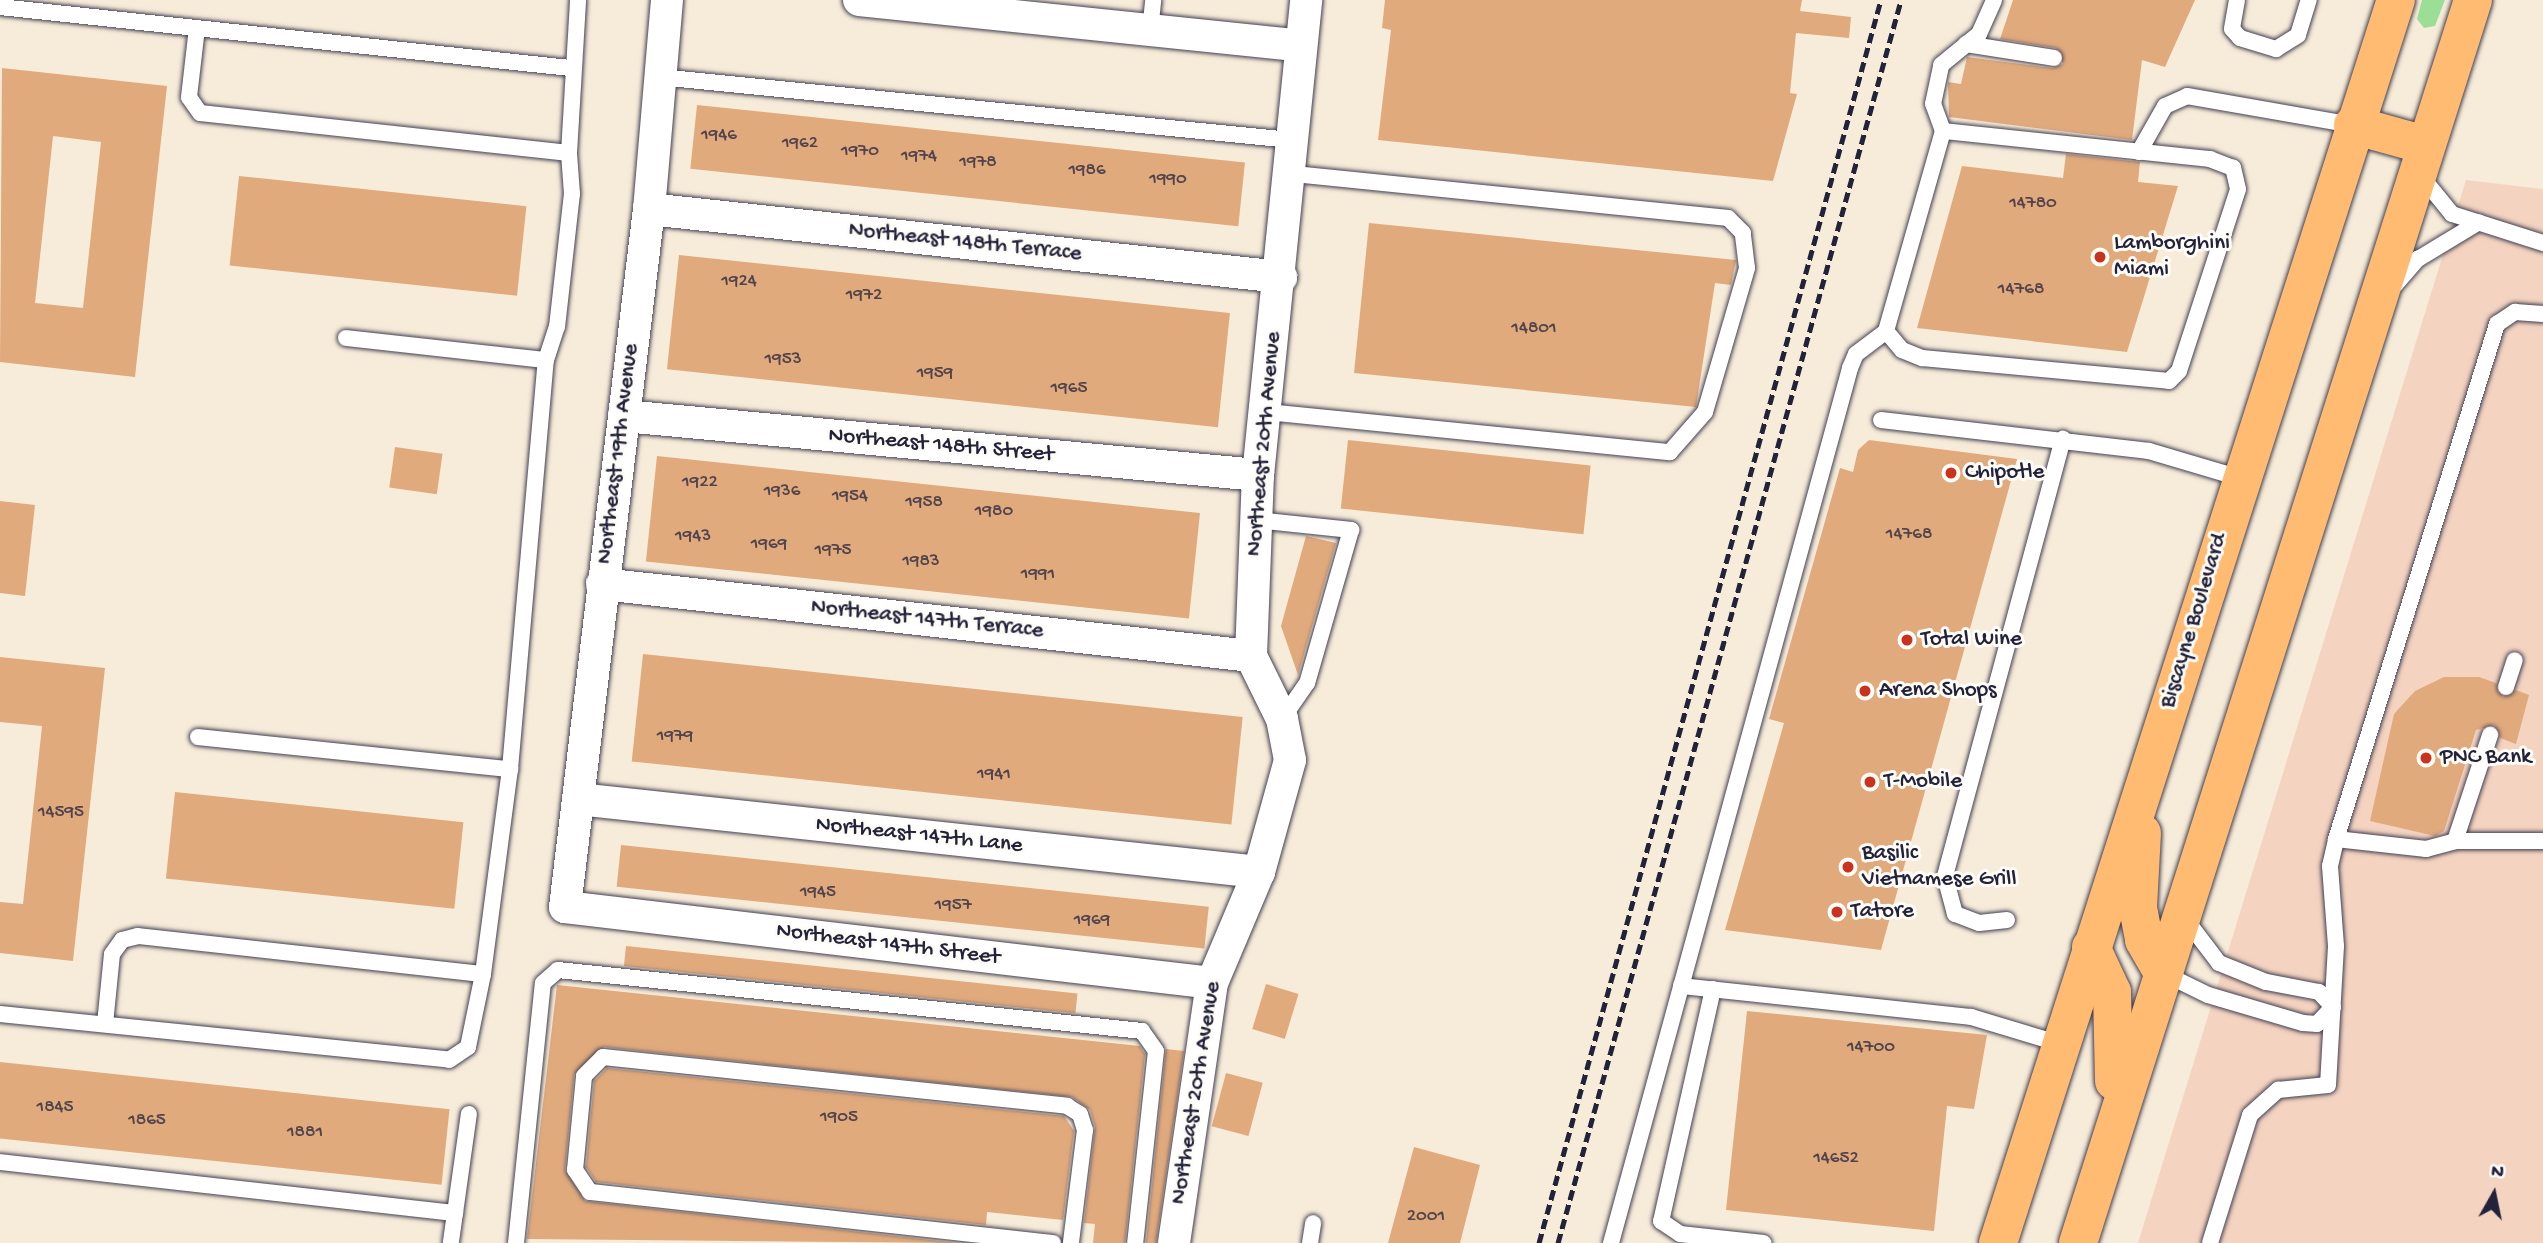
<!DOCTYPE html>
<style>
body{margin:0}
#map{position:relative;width:2543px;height:1243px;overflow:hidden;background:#f7ecd9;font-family:"Gochi Hand",sans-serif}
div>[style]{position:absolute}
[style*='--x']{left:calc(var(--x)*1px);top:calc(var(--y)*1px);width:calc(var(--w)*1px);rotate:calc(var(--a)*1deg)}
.built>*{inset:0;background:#f4d3c0}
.green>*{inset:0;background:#9bdf97}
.building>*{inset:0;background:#e1aa7d;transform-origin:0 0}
.roads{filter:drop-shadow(0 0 2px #424053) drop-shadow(0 0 2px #424053)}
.service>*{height:16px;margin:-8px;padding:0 8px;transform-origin:8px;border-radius:8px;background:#fff}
.minor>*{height:32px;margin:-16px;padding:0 16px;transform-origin:16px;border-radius:16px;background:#fff}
.primary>*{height:38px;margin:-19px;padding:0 19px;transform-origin:19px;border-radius:19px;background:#ffbb71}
.rail>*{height:5px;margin-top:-2.5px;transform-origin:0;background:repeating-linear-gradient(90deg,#22223b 0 10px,transparent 0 15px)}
.dots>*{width:19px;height:19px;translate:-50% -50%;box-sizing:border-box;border:4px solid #fdfcf7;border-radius:50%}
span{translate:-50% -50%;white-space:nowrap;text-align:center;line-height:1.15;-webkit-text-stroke:6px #fdfcf7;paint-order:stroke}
.number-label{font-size:19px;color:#52444c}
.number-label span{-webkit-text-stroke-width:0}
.street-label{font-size:23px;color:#22223b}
.poi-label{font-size:23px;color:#22223b}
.left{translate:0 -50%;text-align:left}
.north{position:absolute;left:2459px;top:1159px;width:70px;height:70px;-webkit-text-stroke:5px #fdfcf7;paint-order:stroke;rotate:9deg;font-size:19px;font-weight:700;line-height:28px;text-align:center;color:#22223b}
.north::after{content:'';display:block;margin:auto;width:24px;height:32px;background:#22223b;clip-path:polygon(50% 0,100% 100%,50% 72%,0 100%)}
</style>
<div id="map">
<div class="built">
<div style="clip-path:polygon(2466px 180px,2543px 189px,2543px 1243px,2138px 1243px)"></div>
</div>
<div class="green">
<div style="clip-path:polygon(2422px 0,2445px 0,2435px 26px,2424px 28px,2417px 19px)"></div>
</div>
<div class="building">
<div style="clip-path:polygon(1385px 0,1802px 0,1800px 11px,1851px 17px,1849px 38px,1796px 33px,1790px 93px,1797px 94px,1773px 181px,1378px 140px,1391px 30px,1382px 28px)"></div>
<div style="clip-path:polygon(2013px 0,2195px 0,2165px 67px,2142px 60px,2132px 140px,1949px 117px,1948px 82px,1961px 84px,1967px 57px,2052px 68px,2063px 64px,2056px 48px,2000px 39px)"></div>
<div style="clip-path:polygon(evenodd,2px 68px,167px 86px,135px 377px,0 362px,2px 68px,53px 136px,101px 142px,83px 308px,35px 303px,53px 136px)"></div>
<div style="left:697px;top:105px;width:551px;height:64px;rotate:6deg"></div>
<div style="clip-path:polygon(2066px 154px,2140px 162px,2138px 182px,2178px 186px,2127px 352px,1917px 328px,1962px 166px,2063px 178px)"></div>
<div style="left:239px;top:176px;width:289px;height:90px;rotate:6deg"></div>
<div style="clip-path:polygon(1369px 223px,1736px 260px,1731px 285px,1715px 283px,1696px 407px,1354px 373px)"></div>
<div style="left:679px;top:255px;width:554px;height:115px;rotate:6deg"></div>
<div style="left:1348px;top:440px;width:244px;height:69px;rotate:6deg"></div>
<div style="clip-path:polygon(1869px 440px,2017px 459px,1881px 950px,1725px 930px,1784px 723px,1769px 719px,1840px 468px,1853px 472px,1858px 450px)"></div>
<div style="left:395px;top:447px;width:48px;height:41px;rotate:8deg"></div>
<div style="left:657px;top:456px;width:546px;height:106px;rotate:6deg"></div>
<div style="clip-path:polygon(0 501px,35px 505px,25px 596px,0 593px)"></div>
<div style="clip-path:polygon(1306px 536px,1336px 543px,1298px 675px,1281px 626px)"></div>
<div style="left:643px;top:654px;width:603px;height:108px;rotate:6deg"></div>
<div style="clip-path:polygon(0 657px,105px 668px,73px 961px,0 953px,0 902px,23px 904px,42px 726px,0 722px)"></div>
<div style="clip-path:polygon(2444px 677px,2479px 677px,2496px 683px,2503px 697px,2516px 690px,2529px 695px,2516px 744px,2500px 738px,2494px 725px,2476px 730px,2444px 831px,2435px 836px,2370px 821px,2394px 714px,2415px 691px)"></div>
<div style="left:175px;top:792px;width:290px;height:87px;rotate:6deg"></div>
<div style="left:621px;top:845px;width:591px;height:42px;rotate:6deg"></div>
<div style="left:626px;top:946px;width:454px;height:20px;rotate:6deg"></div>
<div style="left:1266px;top:984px;width:34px;height:47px;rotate:17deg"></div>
<div style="clip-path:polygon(557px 985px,1140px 1046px,1145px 1054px,1125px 1243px,1093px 1243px,1095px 1224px,1084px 1223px,1095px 1127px,1090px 1110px,1072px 1097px,604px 1047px,574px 1075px,565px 1170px,585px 1201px,957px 1243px,527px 1239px)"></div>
<div style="clip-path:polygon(1747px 1011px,1987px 1035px,1974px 1109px,1947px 1106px,1934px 1231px,1726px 1210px)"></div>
<div style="clip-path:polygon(1166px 1049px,1184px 1051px,1156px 1243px,1146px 1243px)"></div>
<div style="left:0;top:1062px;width:452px;height:76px;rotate:6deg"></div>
<div style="clip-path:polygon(607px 1068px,1064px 1116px,1074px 1131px,1063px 1220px,987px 1212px,986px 1225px,596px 1182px,586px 1167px,594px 1081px)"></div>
<div style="left:1226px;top:1073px;width:38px;height:55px;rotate:15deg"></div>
<div style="clip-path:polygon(1414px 1147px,1480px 1165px,1460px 1243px,1388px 1243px)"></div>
</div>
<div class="roads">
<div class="service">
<div style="--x:2237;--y:0;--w:29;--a:100"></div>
<div style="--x:2232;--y:29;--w:12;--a:48"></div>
<div style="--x:2240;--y:38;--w:38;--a:17"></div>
<div style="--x:2276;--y:49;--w:26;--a:-32"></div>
<div style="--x:2298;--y:35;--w:37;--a:-73"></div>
<div style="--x:0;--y:7;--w:573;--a:6.11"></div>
<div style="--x:1150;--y:31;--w:31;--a:-84"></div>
<div style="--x:1966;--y:44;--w:89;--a:9"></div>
<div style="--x:659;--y:77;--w:634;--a:5.7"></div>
<div style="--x:2139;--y:152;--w:53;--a:-60.5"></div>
<div style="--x:2165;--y:106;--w:24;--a:-24"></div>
<div style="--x:2187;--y:96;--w:169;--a:9.9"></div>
<div style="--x:569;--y:153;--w:153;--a:-86.6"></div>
<div style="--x:2421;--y:176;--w:49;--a:50.8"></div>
<div style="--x:2452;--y:214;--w:96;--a:17.7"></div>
<div style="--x:2395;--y:285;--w:35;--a:-49"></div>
<div style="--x:2418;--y:259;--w:71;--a:-31.2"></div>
<div style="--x:1886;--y:331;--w:25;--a:50"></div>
<div style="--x:1902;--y:350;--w:22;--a:22"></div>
<div style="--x:1922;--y:358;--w:248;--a:5.3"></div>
<div style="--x:2169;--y:381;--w:14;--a:-45"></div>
<div style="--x:2179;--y:371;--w:191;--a:-72"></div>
<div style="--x:2238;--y:189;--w:22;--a:-103"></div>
<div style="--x:2233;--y:168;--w:25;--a:-159"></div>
<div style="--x:2210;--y:159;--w:268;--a:-174"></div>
<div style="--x:346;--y:338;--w:201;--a:6.3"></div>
<div style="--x:1267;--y:412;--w:405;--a:5.7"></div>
<div style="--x:1670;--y:452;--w:53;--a:-48.8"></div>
<div style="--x:1705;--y:412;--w:150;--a:-73.7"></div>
<div style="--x:1747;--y:268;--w:35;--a:-97"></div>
<div style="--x:1743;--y:233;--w:21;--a:-135"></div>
<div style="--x:1728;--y:218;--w:438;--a:-174.2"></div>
<div style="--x:1881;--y:420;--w:270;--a:6.6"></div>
<div style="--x:2149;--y:451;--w:95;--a:16.5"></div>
<div style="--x:1256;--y:520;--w:96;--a:6"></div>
<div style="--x:1351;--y:530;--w:159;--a:106"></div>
<div style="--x:1307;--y:683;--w:44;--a:124.8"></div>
<div style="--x:2506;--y:687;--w:28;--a:-72"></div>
<div style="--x:198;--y:737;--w:314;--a:5.9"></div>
<div style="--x:2336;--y:839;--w:91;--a:6.3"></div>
<div style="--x:2426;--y:849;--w:30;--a:-15"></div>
<div style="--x:2455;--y:841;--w:88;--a:0"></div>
<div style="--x:2455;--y:841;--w:112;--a:-71.7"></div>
<div style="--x:2007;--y:920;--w:28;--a:174"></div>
<div style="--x:1979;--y:923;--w:26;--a:-159"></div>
<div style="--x:1955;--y:914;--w:39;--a:-105"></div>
<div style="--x:1945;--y:876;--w:453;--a:-74.9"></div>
<div style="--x:2163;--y:973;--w:50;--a:26.1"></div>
<div style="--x:2208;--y:995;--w:99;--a:16.4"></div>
<div style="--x:2303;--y:1023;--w:14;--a:4"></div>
<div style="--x:2317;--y:1024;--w:23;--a:-47"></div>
<div style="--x:2333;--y:1007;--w:21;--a:-133"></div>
<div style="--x:2319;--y:992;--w:54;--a:-169.3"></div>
<div style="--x:2266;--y:982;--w:51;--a:-158"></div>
<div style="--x:2219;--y:963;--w:58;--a:-127.3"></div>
<div style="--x:1681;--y:986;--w:292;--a:6.1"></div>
<div style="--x:1971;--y:1017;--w:94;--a:16.7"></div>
<div style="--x:1713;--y:989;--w:238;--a:102.6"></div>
<div style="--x:1661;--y:1221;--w:23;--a:34"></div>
<div style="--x:1680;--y:1234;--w:84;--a:6.1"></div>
<div style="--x:0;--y:1014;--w:451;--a:5.8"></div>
<div style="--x:449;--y:1060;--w:23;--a:-34"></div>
<div style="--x:468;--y:1047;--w:75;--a:-78.4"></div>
<div style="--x:483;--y:974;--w:207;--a:-82.5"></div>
<div style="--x:510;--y:769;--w:411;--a:-85"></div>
<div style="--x:546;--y:360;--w:35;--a:-72"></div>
<div style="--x:557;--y:327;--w:134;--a:-83.6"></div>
<div style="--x:572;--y:194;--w:41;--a:-94.2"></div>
<div style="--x:569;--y:153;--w:371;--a:-173.8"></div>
<div style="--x:200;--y:113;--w:19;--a:-125"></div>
<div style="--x:189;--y:97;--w:69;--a:-83.4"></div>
<div style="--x:105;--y:1024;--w:70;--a:-84.3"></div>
<div style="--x:112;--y:954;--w:17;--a:-54"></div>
<div style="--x:122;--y:940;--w:16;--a:-14"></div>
<div style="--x:138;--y:936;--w:347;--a:6.3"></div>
<div style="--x:0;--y:1162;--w:458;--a:6.4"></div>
<div style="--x:455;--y:1213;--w:30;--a:98"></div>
<div style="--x:455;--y:1213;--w:100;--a:-82"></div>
<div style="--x:516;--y:1243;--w:261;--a:-84.1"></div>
<div style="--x:543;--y:983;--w:20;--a:-41"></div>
<div style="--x:558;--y:970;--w:587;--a:5.96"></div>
<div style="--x:1142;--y:1031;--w:24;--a:55"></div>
<div style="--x:1156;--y:1051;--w:193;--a:96.2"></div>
<div style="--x:1053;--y:1243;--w:466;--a:-173.7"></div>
<div style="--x:590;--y:1192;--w:27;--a:-124"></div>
<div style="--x:575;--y:1170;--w:94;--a:-84.5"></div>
<div style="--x:584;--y:1076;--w:27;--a:-45"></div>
<div style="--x:603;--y:1057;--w:467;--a:6"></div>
<div style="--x:1067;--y:1106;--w:15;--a:32"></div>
<div style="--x:1080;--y:1114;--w:17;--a:73"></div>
<div style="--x:1085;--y:1130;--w:114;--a:97.1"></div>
<div style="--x:1310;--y:1243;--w:20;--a:-81"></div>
<div style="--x:1611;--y:1243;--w:907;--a:-74.72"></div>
<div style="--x:1850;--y:368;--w:15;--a:-67"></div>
<div style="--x:1856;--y:354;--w:38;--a:-37"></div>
<div style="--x:1886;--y:331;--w:208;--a:-74.1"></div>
<div style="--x:1943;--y:131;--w:29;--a:-110"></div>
<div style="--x:1933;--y:104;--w:40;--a:-78"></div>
<div style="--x:1941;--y:65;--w:49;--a:-39.2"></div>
<div style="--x:1979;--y:34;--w:37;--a:-66"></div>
<div style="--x:2210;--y:1243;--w:134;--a:-72.6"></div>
<div style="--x:2250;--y:1115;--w:38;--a:-42"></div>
<div style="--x:2278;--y:1090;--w:50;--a:-5.7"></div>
<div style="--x:2328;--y:1085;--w:139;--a:-86.7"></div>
<div style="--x:2336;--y:946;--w:80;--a:-94.3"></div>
<div style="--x:2330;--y:866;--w:28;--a:-77"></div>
<div style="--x:2336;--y:839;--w:540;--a:-72.64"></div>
<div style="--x:2497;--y:324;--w:22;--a:-34"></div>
<div style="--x:2515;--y:312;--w:28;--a:4"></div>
</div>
<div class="minor">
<div style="--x:667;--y:0;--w:210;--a:94.9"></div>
<div style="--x:649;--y:209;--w:703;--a:96.86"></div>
<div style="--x:565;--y:907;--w:651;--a:6.7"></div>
<div style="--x:859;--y:0;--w:444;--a:5.9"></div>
<div style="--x:649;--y:209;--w:636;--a:6.14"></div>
<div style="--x:624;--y:416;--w:637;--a:5.32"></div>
<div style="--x:602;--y:584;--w:653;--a:6.33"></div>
<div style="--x:578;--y:799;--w:685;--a:6.12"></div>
<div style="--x:1174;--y:1243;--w:263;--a:-81.7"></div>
<div style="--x:1212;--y:983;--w:121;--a:-67.1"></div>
<div style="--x:1259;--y:872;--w:116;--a:-74.5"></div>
<div style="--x:1290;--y:760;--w:42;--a:-101"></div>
<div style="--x:1282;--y:719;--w:70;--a:-116.2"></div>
<div style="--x:1251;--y:656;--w:181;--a:-87.8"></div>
<div style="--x:1258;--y:475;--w:477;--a:-84.2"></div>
</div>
<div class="primary">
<div style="--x:2353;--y:125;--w:75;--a:15.5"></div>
<div style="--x:2142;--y:833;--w:75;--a:93.1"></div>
<div style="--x:2138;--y:908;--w:33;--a:79"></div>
<div style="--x:2144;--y:940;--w:38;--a:60"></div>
<div style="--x:2091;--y:947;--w:50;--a:65"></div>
<div style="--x:2112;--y:992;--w:89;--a:88.7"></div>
<div style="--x:1998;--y:1243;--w:1305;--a:-72.25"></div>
<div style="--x:2078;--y:1243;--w:1304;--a:-72.37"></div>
</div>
</div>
<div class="rail">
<div style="--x:1539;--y:1243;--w:1289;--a:-74.62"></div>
<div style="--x:1558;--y:1243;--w:1289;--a:-74.57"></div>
</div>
<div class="dots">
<div style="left:2100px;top:257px;background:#c8321e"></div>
<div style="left:1951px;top:473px;background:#c8321e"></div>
<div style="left:1907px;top:640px;background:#c8321e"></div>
<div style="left:1865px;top:691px;background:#c8321e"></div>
<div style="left:2426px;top:758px;background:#c8321e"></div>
<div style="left:1870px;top:782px;background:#c8321e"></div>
<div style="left:1848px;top:867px;background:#c8321e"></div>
<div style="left:1837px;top:912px;background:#c8321e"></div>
</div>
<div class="number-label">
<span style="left:719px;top:136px">1946</span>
<span style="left:800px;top:144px">1962</span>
<span style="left:860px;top:152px">1970</span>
<span style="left:919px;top:157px">1974</span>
<span style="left:978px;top:163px">1978</span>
<span style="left:1087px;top:171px">1986</span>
<span style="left:1168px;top:180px">1990</span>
<span style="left:2033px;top:204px">14780</span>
<span style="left:739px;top:282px">1924</span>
<span style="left:2021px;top:290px">14768</span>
<span style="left:864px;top:296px">1972</span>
<span style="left:1534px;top:329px">14801</span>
<span style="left:783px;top:360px">1953</span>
<span style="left:935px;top:374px">1959</span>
<span style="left:1069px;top:389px">1965</span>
<span style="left:700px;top:483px">1922</span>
<span style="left:782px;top:492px">1936</span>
<span style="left:850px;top:497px">1954</span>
<span style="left:924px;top:503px">1958</span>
<span style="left:994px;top:512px">1980</span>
<span style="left:1909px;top:535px">14768</span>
<span style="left:693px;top:537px">1943</span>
<span style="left:769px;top:545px">1969</span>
<span style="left:833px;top:551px">1975</span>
<span style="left:921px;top:562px">1983</span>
<span style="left:1038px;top:575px">1991</span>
<span style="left:675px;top:737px">1979</span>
<span style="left:994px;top:775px">1941</span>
<span style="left:61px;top:813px">14595</span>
<span style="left:818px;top:893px">1945</span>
<span style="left:953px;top:906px">1957</span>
<span style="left:1092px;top:921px">1969</span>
<span style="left:1871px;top:1048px">14700</span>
<span style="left:55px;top:1108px">1845</span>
<span style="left:839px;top:1118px">1905</span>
<span style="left:147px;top:1121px">1865</span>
<span style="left:305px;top:1133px">1881</span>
<span style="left:1836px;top:1159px">14652</span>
<span style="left:1426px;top:1217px">2001</span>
</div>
<div class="street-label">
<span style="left:965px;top:243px;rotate:6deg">Northeast 148th Terrace</span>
<span style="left:1265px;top:444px;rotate:-85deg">Northeast 20th Avenue</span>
<span style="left:941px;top:446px;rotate:5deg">Northeast 148th Street</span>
<span style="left:619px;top:454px;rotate:-83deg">Northeast 19th Avenue</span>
<span style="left:927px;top:620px;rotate:6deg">Northeast 147th Terrace</span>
<span style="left:2195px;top:621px;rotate:-73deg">Biscayne Boulevard</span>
<span style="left:919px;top:836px;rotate:6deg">Northeast 147th Lane</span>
<span style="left:888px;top:945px;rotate:7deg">Northeast 147th Street</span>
<span style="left:1197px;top:1093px;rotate:-81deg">Northeast 20th Avenue</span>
</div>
<div class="poi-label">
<span class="left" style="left:2114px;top:257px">Lamborghini<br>Miami</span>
<span class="left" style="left:1965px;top:473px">Chipotle</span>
<span class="left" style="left:1921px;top:640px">Total Wine</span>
<span class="left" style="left:1879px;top:691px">Arena Shops</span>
<span class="left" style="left:2440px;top:758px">PNC Bank</span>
<span class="left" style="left:1884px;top:782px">T-Mobile</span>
<span class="left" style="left:1862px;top:867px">Basilic<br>Vietnamese Grill</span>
<span class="left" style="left:1851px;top:912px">Tatore</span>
</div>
<div class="north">N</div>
</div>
